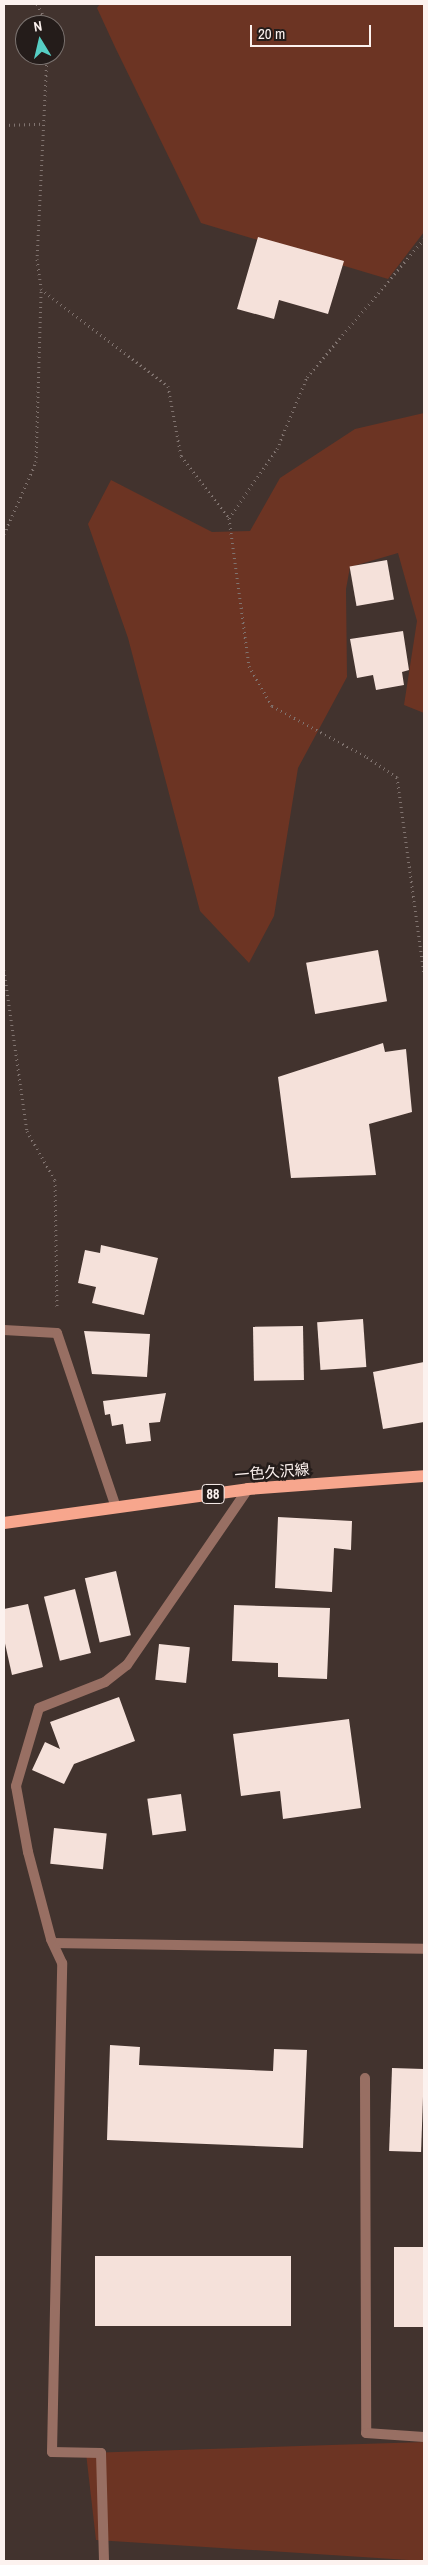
<!DOCTYPE html>
<meta charset="utf-8">
<style>
body{margin:0}
#map{position:relative;width:428px;height:2565px;overflow:hidden;background:#42332e;font-family:"Archivo Narrow","Noto Sans JP",sans-serif}
div>[style]{position:absolute}
[style*='--x']{left:calc(var(--x)*1px);top:calc(var(--y)*1px);width:calc(var(--w)*1px);rotate:calc(var(--a)*1deg)}
.green>*{inset:0;background:#6c3423}
.building>*{inset:0;background:#f5e1da;transform-origin:0 0}
.path>*{height:3px;margin-top:-1.5px;transform-origin:0;background:repeating-linear-gradient(90deg,#80736f 0 1px,transparent 0 5px)}
.service>*{height:10px;margin:-5px;padding:0 5px;transform-origin:5px;border-radius:5px;background:#986f63}
.minor>*{height:10px;margin:-5px;padding:0 5px;transform-origin:5px;border-radius:5px;background:#986f63}
.primary>*{height:12px;margin:-6px;padding:0 6px;transform-origin:6px;border-radius:6px;background:#f7a68d}
span{translate:-50% -50%;white-space:nowrap;text-align:center;line-height:1.15;-webkit-text-stroke:5px #241c1a;paint-order:stroke}
.shield-label span{padding:1px 4px;background:#241c1a;border:1px solid;border-radius:4px;-webkit-text-stroke-width:0}
.shield-label{font-size:14px;color:#fcf2ef;font-weight:700}
.street-label{font-size:15px;color:#fcf2ef}
.frame{position:absolute;inset:0;border:5px solid #fcf2ef;pointer-events:none}
.north{position:absolute;left:15px;top:15px;width:50px;height:50px;box-sizing:border-box;background:#241c1a;border:1px solid #7a726f;border-radius:50%;rotate:351deg;font-size:14px;font-weight:700;line-height:20px;text-align:center;color:#fcf2ef}
.north::after{content:'';display:block;margin:auto;width:18px;height:22px;background:#56cec4;clip-path:polygon(50% 0,100% 100%,50% 72%,0 100%)}
.scale{position:absolute;left:250px;top:25px;width:121px;height:22px;box-sizing:border-box;border:2px solid #fcf2ef;border-top:0;padding-left:6px;font-size:15px;line-height:18px;white-space:nowrap;color:#fcf2ef;-webkit-text-stroke:4px #241c1a;paint-order:stroke}
</style>
<div id="map">
<div class="green">
<div style="clip-path:polygon(100px 4px,424px 4px,424px 232px,388px 279px,201px 223px,115px 47px,97px 8px)"></div>
<div style="clip-path:polygon(424px 413px,424px 713px,404px 705px,417px 621px,398px 553px,350px 567px,346px 589px,347px 677px,298px 768px,274px 916px,249px 963px,200px 911px,128px 638px,88px 524px,111px 480px,212px 532px,250px 531px,280px 478px,355px 429px)"></div>
<div style="clip-path:polygon(424px 2442px,424px 2561px,96px 2540px,86px 2453px)"></div>
</div>
<div class="building">
<div style="clip-path:polygon(258px 237px,344px 261px,328px 314px,279px 300px,274px 319px,237px 309px)"></div>
<div style="left:387px;top:560px;width:40px;height:38px;rotate:80deg"></div>
<div style="clip-path:polygon(403px 631px,409px 670px,402px 672px,404px 685px,376px 690px,373px 675px,357px 678px,350px 639px)"></div>
<div style="left:378px;top:950px;width:52px;height:73px;rotate:80deg"></div>
<div style="clip-path:polygon(383px 1043px,385px 1052px,406px 1049px,412px 1112px,369px 1124px,376px 1175px,291px 1178px,278px 1077px)"></div>
<div style="clip-path:polygon(101px 1245px,158px 1258px,144px 1315px,92px 1303px,96px 1287px,78px 1283px,85px 1250px,100px 1253px)"></div>
<div style="left:363px;top:1319px;width:48px;height:46px;rotate:86deg"></div>
<div style="left:303px;top:1326px;width:54px;height:50px;rotate:89deg"></div>
<div style="clip-path:polygon(84px 1331px,150px 1334px,147px 1377px,92px 1374px)"></div>
<div style="clip-path:polygon(424px 1362px,424px 1422px,383px 1429px,373px 1372px)"></div>
<div style="clip-path:polygon(166px 1393px,160px 1422px,149px 1423px,151px 1441px,126px 1444px,123px 1424px,112px 1426px,110px 1414px,105px 1415px,103px 1401px)"></div>
<div style="clip-path:polygon(278px 1517px,352px 1521px,351px 1550px,334px 1548px,332px 1592px,275px 1588px)"></div>
<div style="left:116px;top:1571px;width:66px;height:32px;rotate:77deg"></div>
<div style="left:75px;top:1589px;width:66px;height:32px;rotate:76deg"></div>
<div style="clip-path:polygon(28px 1604px,43px 1667px,12px 1675px,4px 1639px,4px 1609px)"></div>
<div style="clip-path:polygon(234px 1605px,330px 1608px,327px 1679px,278px 1677px,278px 1663px,232px 1661px)"></div>
<div style="left:159px;top:1644px;width:31px;height:36px;rotate:6deg"></div>
<div style="clip-path:polygon(119px 1697px,135px 1741px,74px 1764px,64px 1784px,32px 1770px,45px 1742px,60px 1749px,50px 1722px)"></div>
<div style="clip-path:polygon(349px 1719px,361px 1808px,283px 1819px,280px 1791px,241px 1796px,233px 1734px)"></div>
<div style="left:181px;top:1794px;width:37px;height:34px;rotate:82deg"></div>
<div style="left:54px;top:1828px;width:53px;height:36px;rotate:6deg"></div>
<div style="clip-path:polygon(110px 2045px,140px 2047px,139px 2065px,273px 2071px,274px 2049px,307px 2050px,303px 2148px,107px 2140px)"></div>
<div style="left:392px;top:2068px;width:32px;height:83px;rotate:2deg"></div>
<div style="left:394px;top:2247px;width:30px;height:80px"></div>
<div style="left:95px;top:2256px;width:196px;height:70px"></div>
</div>
<div class="path">
<div style="--x:37;--y:4;--w:24;--a:62"></div>
<div style="--x:47;--y:55;--w:204;--a:92.8"></div>
<div style="--x:37;--y:259;--w:30;--a:82"></div>
<div style="--x:41;--y:289;--w:160;--a:37.4"></div>
<div style="--x:168;--y:386;--w:71;--a:79.5"></div>
<div style="--x:181;--y:456;--w:78;--a:52.3"></div>
<div style="--x:229;--y:518;--w:149;--a:82.3"></div>
<div style="--x:249;--y:666;--w:46;--a:60.1"></div>
<div style="--x:272;--y:706;--w:108;--a:28.2"></div>
<div style="--x:367;--y:757;--w:36;--a:34"></div>
<div style="--x:397;--y:777;--w:198;--a:82.2"></div>
<div style="--x:4;--y:125;--w:38;--a:-2"></div>
<div style="--x:229;--y:518;--w:84;--a:-55.2"></div>
<div style="--x:277;--y:449;--w:78;--a:-67.4"></div>
<div style="--x:307;--y:377;--w:181;--a:-49.7"></div>
<div style="--x:4;--y:534;--w:79;--a:-66"></div>
<div style="--x:36;--y:462;--w:172;--a:-88.3"></div>
<div style="--x:4;--y:970;--w:163;--a:81.9"></div>
<div style="--x:27;--y:1131;--w:56;--a:60.3"></div>
<div style="--x:55;--y:1180;--w:128;--a:89.1"></div>
</div>
<div class="service">
<div style="--x:53;--y:1943;--w:371;--a:0.9"></div>
<div style="--x:52;--y:2452;--w:49;--a:1.2"></div>
<div style="--x:101;--y:2453;--w:108;--a:88.4"></div>
</div>
<div class="minor">
<div style="--x:4;--y:1330;--w:53;--a:3.2"></div>
<div style="--x:57;--y:1333;--w:184;--a:71.3"></div>
<div style="--x:365;--y:2078;--w:355;--a:89.8"></div>
<div style="--x:366;--y:2433;--w:58;--a:3.9"></div>
<div style="--x:52;--y:2452;--w:489;--a:-88.8"></div>
<div style="--x:62;--y:1963;--w:26;--a:-115"></div>
<div style="--x:51;--y:1939;--w:90;--a:-104.8"></div>
<div style="--x:28;--y:1852;--w:67;--a:-100.3"></div>
<div style="--x:16;--y:1786;--w:81;--a:-73.6"></div>
<div style="--x:39;--y:1708;--w:71;--a:-21.5"></div>
<div style="--x:105;--y:1682;--w:28;--a:-38"></div>
<div style="--x:127;--y:1665;--w:214;--a:-55.5"></div>
</div>
<div class="primary">
<div style="--x:4;--y:1523;--w:246;--a:-7.9"></div>
<div style="--x:248;--y:1489;--w:176;--a:-4.2"></div>
</div>
<div class="shield-label">
<span style="left:213px;top:1494px">88</span>
</div>
<div class="street-label">
<span style="left:272px;top:1472px;rotate:-5deg">一色久沢線</span>
</div>
<div class="frame"></div>
<div class="north">N</div>
<div class="scale">20 m</div>
</div>
